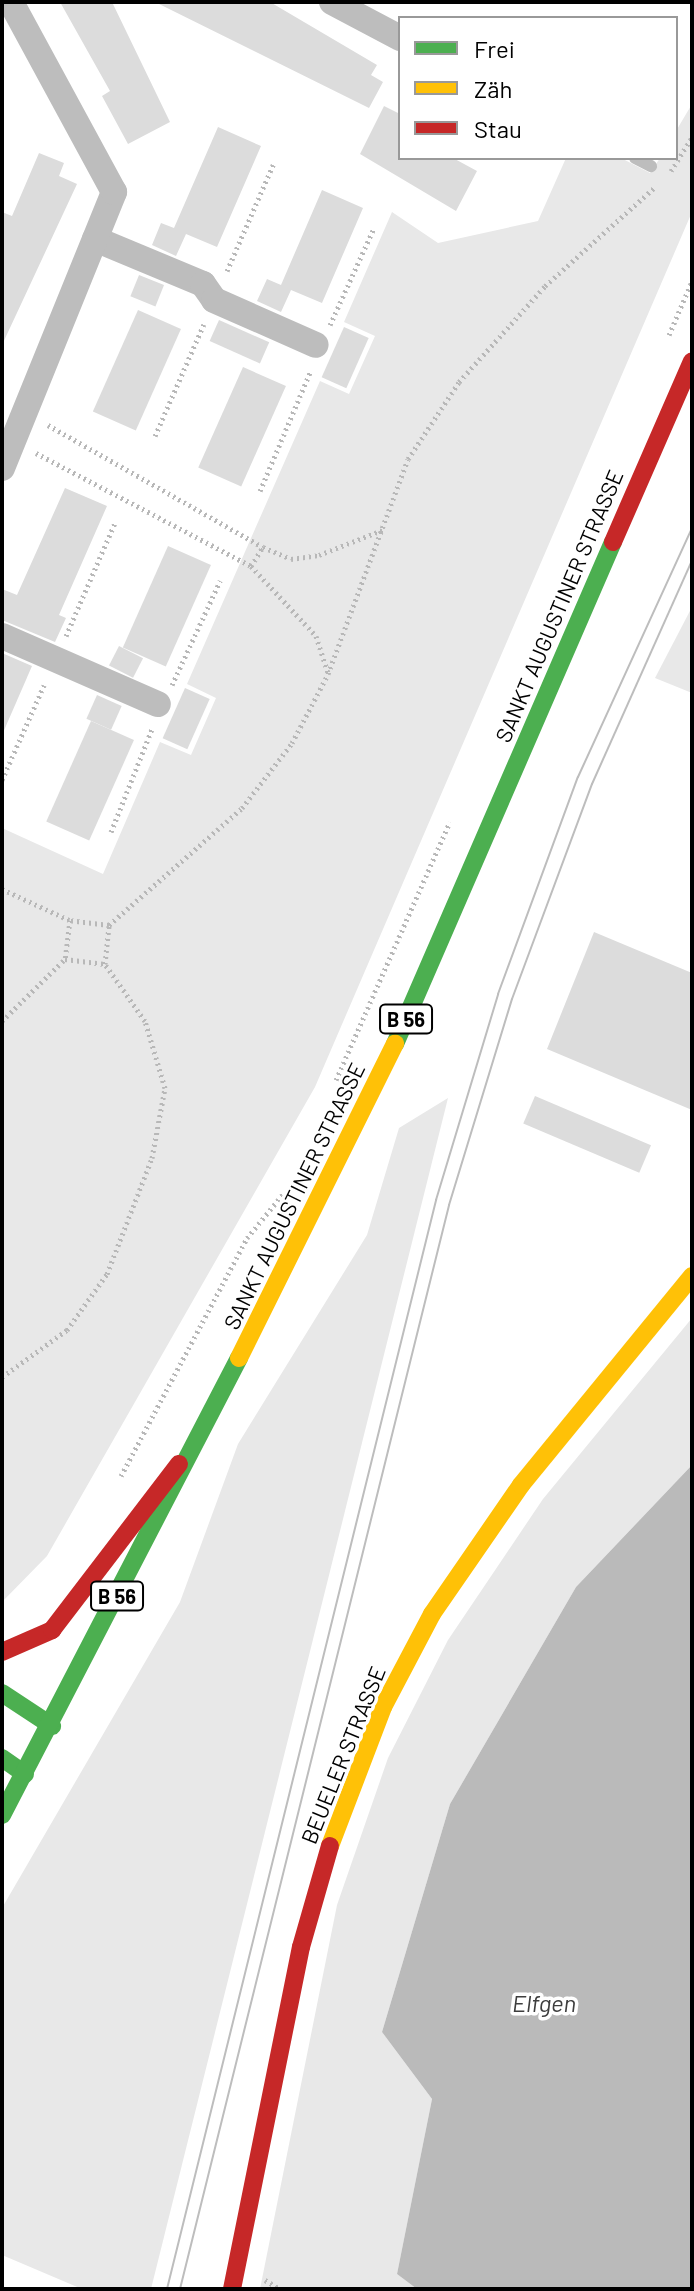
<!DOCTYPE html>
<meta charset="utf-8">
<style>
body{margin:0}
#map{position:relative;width:694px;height:2291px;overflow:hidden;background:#fff;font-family:Barlow,sans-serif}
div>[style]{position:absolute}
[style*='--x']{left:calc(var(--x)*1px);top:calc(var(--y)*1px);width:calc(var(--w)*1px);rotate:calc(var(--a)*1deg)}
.green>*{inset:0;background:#e8e8e8}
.water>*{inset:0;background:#bababa}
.building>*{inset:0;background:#dcdcdc;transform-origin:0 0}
.path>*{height:5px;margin-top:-2.5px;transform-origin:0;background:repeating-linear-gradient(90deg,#b8b8b8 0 2px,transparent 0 6px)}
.lane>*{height:12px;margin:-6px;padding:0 6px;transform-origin:6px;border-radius:6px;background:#bdbdbd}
.street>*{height:26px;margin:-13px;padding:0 13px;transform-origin:13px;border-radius:13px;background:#bdbdbd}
.fast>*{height:18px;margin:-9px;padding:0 9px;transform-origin:9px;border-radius:9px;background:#4caf50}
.slow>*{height:18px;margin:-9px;padding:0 9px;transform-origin:9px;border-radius:9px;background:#ffc107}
.jam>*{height:18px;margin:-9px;padding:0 9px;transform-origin:9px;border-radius:9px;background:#c62828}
.tram>*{height:2px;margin:-1px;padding:0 1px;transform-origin:1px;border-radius:1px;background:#bdbdbd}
span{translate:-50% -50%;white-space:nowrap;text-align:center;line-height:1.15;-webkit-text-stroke:7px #fff;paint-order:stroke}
.shield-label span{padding:2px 6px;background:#fff;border:2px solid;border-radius:6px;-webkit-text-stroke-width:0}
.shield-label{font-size:20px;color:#000;font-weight:700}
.street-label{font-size:22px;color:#000}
.water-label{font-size:24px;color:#3e3e3e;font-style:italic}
.frame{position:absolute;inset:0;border:4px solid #000;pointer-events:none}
.legend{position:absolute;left:398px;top:16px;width:280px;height:144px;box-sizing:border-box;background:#fff;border:2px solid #999;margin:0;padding:10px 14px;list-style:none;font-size:24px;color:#000}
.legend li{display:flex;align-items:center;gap:16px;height:40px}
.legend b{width:40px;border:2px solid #999}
</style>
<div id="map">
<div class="green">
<div style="clip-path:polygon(692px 104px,692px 212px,315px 1087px,47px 1556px,2px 1602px,2px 828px,103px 874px,160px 742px,191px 755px,216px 698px,187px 684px,320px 381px,349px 394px,375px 336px,344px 322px,392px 212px,438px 243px,538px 221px,566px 158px,621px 158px,650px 173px,660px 158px,676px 158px,676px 131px)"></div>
<div style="clip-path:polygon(692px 607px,692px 693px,655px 678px)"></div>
<div style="clip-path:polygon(448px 1098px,151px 2289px,82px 2289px,2px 2255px,2px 1908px,180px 1602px,238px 1444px,367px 1235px,399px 1128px)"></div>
<div style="clip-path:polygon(692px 1318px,692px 1465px,576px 1587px,450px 1804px,382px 2032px,432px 2099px,397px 2274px,417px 2289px,260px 2289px,337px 1905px,388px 1758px,448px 1640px,543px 1499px)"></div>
</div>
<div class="water">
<div style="clip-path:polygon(692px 1465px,692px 2289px,417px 2289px,397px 2274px,432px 2099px,382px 2032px,450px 1804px,576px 1587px)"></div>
</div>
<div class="building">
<div style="clip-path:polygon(60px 2px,112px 2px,170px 122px,128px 144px,102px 96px,110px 91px)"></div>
<div style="clip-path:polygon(155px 2px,270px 2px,377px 65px,371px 75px,383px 82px,369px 108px)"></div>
<div style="clip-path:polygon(384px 106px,400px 114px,400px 158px,453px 158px,477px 171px,456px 211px,360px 154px)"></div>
<div style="clip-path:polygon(218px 127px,261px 146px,217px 247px,186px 234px,176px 256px,152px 245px,161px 223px,174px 228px)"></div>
<div style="clip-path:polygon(39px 153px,64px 163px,59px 176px,77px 184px,2px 345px,2px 212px,12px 216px)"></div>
<div style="clip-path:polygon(322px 190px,363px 208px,322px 303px,291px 290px,281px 312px,257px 301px,267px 279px,281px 285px)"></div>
<div style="left:139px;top:275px;width:27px;height:23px;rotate:22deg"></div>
<div style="left:138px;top:310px;width:47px;height:111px;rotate:24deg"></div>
<div style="left:219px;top:320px;width:55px;height:23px;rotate:24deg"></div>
<div style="left:344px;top:327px;width:27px;height:55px;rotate:24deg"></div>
<div style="left:243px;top:367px;width:47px;height:110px;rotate:24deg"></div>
<div style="clip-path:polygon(65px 488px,107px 506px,59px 615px,66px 618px,55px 642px,2px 620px,2px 589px,17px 595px)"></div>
<div style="left:168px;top:546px;width:47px;height:111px;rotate:24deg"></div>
<div style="left:119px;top:646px;width:27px;height:22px;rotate:27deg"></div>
<div style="clip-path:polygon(2px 653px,32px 666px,2px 735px)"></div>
<div style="left:185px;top:688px;width:27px;height:55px;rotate:24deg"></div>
<div style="left:97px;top:695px;width:27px;height:26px;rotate:24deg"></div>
<div style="left:91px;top:721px;width:47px;height:110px;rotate:24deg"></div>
<div style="clip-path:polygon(594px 932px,692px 973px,692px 1110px,547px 1049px)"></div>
<div style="left:535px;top:1096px;width:126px;height:30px;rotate:23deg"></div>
</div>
<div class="path">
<div style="--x:671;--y:171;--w:39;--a:-58"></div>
<div style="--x:227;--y:271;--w:116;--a:-66.5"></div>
<div style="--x:330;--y:325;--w:107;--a:-65.6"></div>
<div style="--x:669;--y:335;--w:59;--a:-66.9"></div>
<div style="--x:48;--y:425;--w:247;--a:29.6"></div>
<div style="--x:155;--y:436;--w:122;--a:-66.4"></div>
<div style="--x:36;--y:453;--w:243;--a:27.7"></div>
<div style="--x:251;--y:566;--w:96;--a:47.1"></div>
<div style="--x:316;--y:636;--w:39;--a:72"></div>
<div style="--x:260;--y:491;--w:131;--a:-67.1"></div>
<div style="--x:251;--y:566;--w:22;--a:-58"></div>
<div style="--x:263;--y:547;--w:30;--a:23"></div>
<div style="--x:291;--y:559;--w:28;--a:-8"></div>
<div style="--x:319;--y:555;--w:71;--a:-21.5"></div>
<div style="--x:66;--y:636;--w:123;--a:-66.6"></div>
<div style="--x:172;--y:685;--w:115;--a:-65.2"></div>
<div style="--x:2;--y:780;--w:104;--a:-66.1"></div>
<div style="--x:111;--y:832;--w:111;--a:-68.3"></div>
<div style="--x:2;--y:889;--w:74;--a:24.8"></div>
<div style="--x:109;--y:925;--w:39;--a:-173"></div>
<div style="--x:70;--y:920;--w:39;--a:97"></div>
<div style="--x:65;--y:959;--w:40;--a:7.1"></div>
<div style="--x:105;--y:964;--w:39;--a:-84"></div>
<div style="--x:109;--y:925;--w:177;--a:-41.3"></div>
<div style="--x:242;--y:808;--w:82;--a:-52.4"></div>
<div style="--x:292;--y:743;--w:78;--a:-62.4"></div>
<div style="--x:328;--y:674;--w:229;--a:-69.6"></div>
<div style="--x:408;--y:459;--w:92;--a:-56.5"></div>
<div style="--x:459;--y:382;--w:129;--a:-48.1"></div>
<div style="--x:545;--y:286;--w:149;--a:-42"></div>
<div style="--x:2;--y:1021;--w:88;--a:-44.5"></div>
<div style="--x:336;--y:1080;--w:282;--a:-66.2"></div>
<div style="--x:2;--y:1377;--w:80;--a:-35.9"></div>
<div style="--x:67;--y:1330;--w:69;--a:-54.5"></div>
<div style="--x:107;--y:1274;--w:124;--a:-68.8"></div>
<div style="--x:152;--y:1158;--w:71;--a:-79.5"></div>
<div style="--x:165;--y:1088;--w:70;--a:-106.6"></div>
<div style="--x:145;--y:1021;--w:70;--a:-125.1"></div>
<div style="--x:121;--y:1476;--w:269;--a:-62.1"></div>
<div style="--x:247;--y:1238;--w:57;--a:-50.7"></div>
<div style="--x:265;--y:2280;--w:17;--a:31"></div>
</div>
<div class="lane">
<div style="--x:635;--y:158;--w:18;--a:27"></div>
</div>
<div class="street">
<div style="--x:332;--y:2;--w:77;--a:27.9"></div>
<div style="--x:95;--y:239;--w:117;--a:22.6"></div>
<div style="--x:203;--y:284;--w:19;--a:55"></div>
<div style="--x:214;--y:300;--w:111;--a:23.8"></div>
<div style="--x:2;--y:468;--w:298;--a:-67.9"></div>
<div style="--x:114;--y:192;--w:216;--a:-118.5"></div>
<div style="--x:2;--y:636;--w:170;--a:23.6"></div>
</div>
<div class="fast">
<div style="--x:395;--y:1044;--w:547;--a:-66.53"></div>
<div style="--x:2;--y:1693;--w:60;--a:33.4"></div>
<div style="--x:2;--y:1758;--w:28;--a:35"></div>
<div style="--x:2;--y:1815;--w:515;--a:-62.59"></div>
</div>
<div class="slow">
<div style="--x:239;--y:1358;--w:351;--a:-63.6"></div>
<div style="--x:330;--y:1846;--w:149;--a:-69.1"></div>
<div style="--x:383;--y:1707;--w:105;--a:-62.2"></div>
<div style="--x:432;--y:1614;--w:157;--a:-55.4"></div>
<div style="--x:521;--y:1485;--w:270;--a:-50.7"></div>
</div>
<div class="jam">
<div style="--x:613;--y:542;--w:197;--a:-66.4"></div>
<div style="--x:2;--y:1652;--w:55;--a:-23.7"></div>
<div style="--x:52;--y:1630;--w:209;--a:-52.6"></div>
<div style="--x:232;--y:2289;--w:349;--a:-78.6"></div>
<div style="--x:301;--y:1947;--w:105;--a:-74"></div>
</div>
<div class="tram">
<div style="--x:167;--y:2289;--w:1122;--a:-76.12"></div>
<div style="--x:436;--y:1200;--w:215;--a:-73.2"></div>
<div style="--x:498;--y:994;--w:231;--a:-69.8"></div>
<div style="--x:578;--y:777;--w:274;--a:-65.4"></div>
<div style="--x:180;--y:2289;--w:1117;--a:-76.06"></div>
<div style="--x:449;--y:1205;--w:215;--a:-73"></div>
<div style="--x:512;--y:999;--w:229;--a:-69.6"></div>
<div style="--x:592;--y:784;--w:245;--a:-65.9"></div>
</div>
<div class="shield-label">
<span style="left:406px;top:1019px">B 56</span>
<span style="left:117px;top:1596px">B 56</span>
</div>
<div class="street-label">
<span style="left:559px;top:606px;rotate:-67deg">SANKT AUGUSTINER STRASSE</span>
<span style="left:294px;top:1196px;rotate:-64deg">SANKT AUGUSTINER STRASSE</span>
<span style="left:343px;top:1755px;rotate:-68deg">BEUELER STRASSE</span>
</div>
<div class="water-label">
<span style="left:544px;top:2003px">Elfgen</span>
</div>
<div class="frame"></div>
<ul class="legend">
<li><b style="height:10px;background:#4caf50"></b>Frei</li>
<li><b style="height:10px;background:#ffc107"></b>Zäh</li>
<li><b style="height:10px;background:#c62828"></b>Stau</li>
</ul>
</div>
